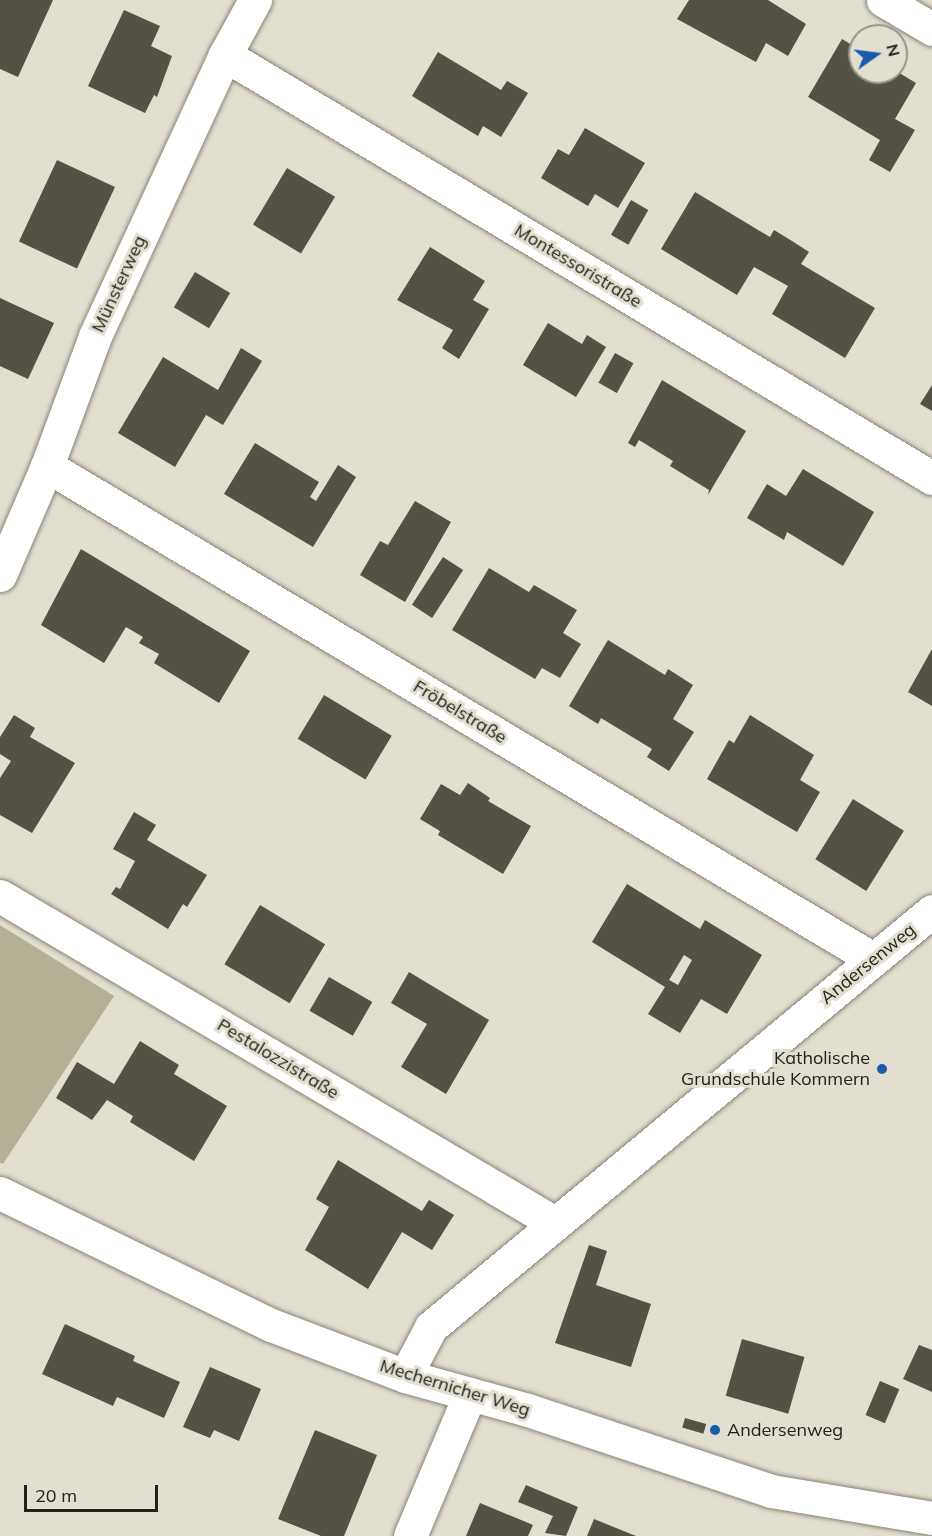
<!DOCTYPE html>
<meta charset="utf-8">
<style>
body{margin:0}
#map{position:relative;width:932px;height:1536px;overflow:hidden;background:#e2dfd0;font-family:Mulish,sans-serif}
div>[style]{position:absolute}
[style*='--x']{left:calc(var(--x)*1px);top:calc(var(--y)*1px);width:calc(var(--w)*1px);rotate:calc(var(--a)*1deg)}
.green>*{inset:0;background:#b5af96}
.building>*{inset:0;background:#545145;transform-origin:0 0}
.roads{filter:drop-shadow(0 0 2px #878476) drop-shadow(0 0 2px #878476)}
.minor>*{height:33px;margin:-16.5px;padding:0 16.5px;transform-origin:16.5px;border-radius:16.5px;background:#fff}
.tertiary>*{height:33px;margin:-16.5px;padding:0 16.5px;transform-origin:16.5px;border-radius:16.5px;background:#fff}
.dots>*{width:16px;height:16px;translate:-50% -50%;box-sizing:border-box;border:3px solid #e2dfd0;border-radius:50%}
span{translate:-50% -50%;white-space:nowrap;text-align:center;line-height:1.15;-webkit-text-stroke:6px #e2dfd0;paint-order:stroke}
.street-label{font-size:18px;color:#22211b}
.poi-label{font-size:18px;color:#22211b}
.right{translate:-100% -50%;text-align:right}
.left{translate:0 -50%;text-align:left}
.north{position:absolute;left:848px;top:24px;width:60px;height:60px;box-sizing:border-box;background:#e2dfd0;border:2px solid #959388;border-radius:50%;rotate:76deg;font-size:16px;font-weight:700;line-height:24px;text-align:center;color:#22211b}
.north::after{content:'';display:block;margin:auto;width:21px;height:27px;background:#1b5bac;clip-path:polygon(50% 0,100% 100%,50% 72%,0 100%)}
.scale{position:absolute;left:24px;top:1485px;width:134px;height:27px;box-sizing:border-box;border:3px solid #22211b;border-top:0;padding-left:8px;font-size:18px;line-height:21px;white-space:nowrap;color:#22211b;-webkit-text-stroke:4px #e2dfd0;paint-order:stroke}
</style>
<div id="map">
<div class="green">
<div style="clip-path:polygon(0 925px,114px 996px,3px 1164px,0 1163px)"></div>
</div>
<div class="building">
<div style="clip-path:polygon(0 0,53px 0,18px 77px,0 69px)"></div>
<div style="clip-path:polygon(689px 0,768px 0,806px 24px,788px 56px,766px 43px,756px 62px,677px 19px)"></div>
<div style="clip-path:polygon(124px 10px,160px 26px,151px 46px,172px 56px,157px 97px,154px 95px,145px 113px,88px 86px)"></div>
<div style="clip-path:polygon(842px 39px,860px 50px,860px 72px,896px 71px,916px 83px,895px 119px,915px 130px,890px 172px,869px 160px,880px 140px,808px 97px)"></div>
<div style="clip-path:polygon(438px 52px,501px 90px,507px 81px,528px 93px,501px 137px,483px 126px,478px 136px,412px 96px)"></div>
<div style="clip-path:polygon(585px 128px,645px 163px,618px 208px,595px 194px,588px 206px,541px 178px,558px 149px,569px 155px)"></div>
<div style="left:57px;top:160px;width:64px;height:90px;rotate:25deg"></div>
<div style="left:287px;top:168px;width:56px;height:66px;rotate:31deg"></div>
<div style="clip-path:polygon(695px 192px,770px 237px,774px 230px,792px 241px,809px 252px,801px 264px,875px 308px,845px 358px,772px 314px,788px 286px,754px 267px,737px 295px,661px 249px)"></div>
<div style="left:631px;top:200px;width:20px;height:40px;rotate:30deg"></div>
<div style="clip-path:polygon(430px 247px,485px 281px,473px 300px,489px 309px,459px 359px,442px 348px,453px 330px,397px 300px)"></div>
<div style="left:195px;top:272px;width:41px;height:41px;rotate:31deg"></div>
<div style="clip-path:polygon(0 298px,54px 323px,28px 379px,0 366px)"></div>
<div style="clip-path:polygon(548px 323px,582px 344px,587px 335px,606px 347px,576px 397px,523px 365px)"></div>
<div style="clip-path:polygon(241px 348px,262px 361px,223px 425px,206px 415px,175px 467px,118px 433px,163px 357px,218px 390px)"></div>
<div style="left:615px;top:353px;width:21px;height:34px;rotate:29deg"></div>
<div style="clip-path:polygon(662px 380px,746px 431px,708px 495px,709px 490px,670px 466px,673px 461px,639px 440px,635px 447px,628px 443px)"></div>
<div style="clip-path:polygon(932px 385px,932px 411px,920px 404px)"></div>
<div style="clip-path:polygon(255px 443px,319px 482px,310px 497px,316px 501px,338px 465px,356px 477px,313px 547px,224px 494px)"></div>
<div style="clip-path:polygon(803px 469px,874px 512px,843px 566px,787px 532px,784px 540px,747px 518px,767px 484px,786px 496px)"></div>
<div style="clip-path:polygon(415px 501px,451px 522px,405px 602px,360px 575px,380px 541px,388px 545px)"></div>
<div style="clip-path:polygon(81px 549px,250px 651px,219px 703px,154px 663px,159px 654px,139px 643px,143px 637px,126px 627px,104px 663px,41px 625px)"></div>
<div style="left:443px;top:557px;width:24px;height:57px;rotate:33deg"></div>
<div style="clip-path:polygon(489px 568px,529px 592px,534px 585px,577px 610px,563px 633px,581px 644px,560px 678px,542px 668px,535px 679px,452px 630px)"></div>
<div style="clip-path:polygon(608px 640px,665px 675px,668px 669px,693px 685px,673px 719px,694px 732px,669px 771px,647px 757px,652px 749px,601px 718px,598px 724px,569px 706px)"></div>
<div style="clip-path:polygon(932px 649px,932px 706px,908px 692px)"></div>
<div style="left:324px;top:695px;width:79px;height:51px;rotate:31deg"></div>
<div style="clip-path:polygon(14px 715px,35px 728px,30px 737px,75px 763px,32px 833px,0 815px,0 778px,11px 761px,0 754px,0 737px)"></div>
<div style="clip-path:polygon(750px 715px,814px 755px,800px 780px,820px 792px,797px 832px,707px 779px,729px 740px,734px 743px)"></div>
<div style="clip-path:polygon(468px 783px,490px 798px,488px 801px,531px 826px,503px 874px,438px 835px,440px 831px,420px 819px,441px 784px,460px 795px)"></div>
<div style="left:853px;top:799px;width:60px;height:71px;rotate:32deg"></div>
<div style="clip-path:polygon(134px 812px,156px 825px,147px 840px,207px 875px,187px 907px,183px 904px,168px 929px,111px 894px,116px 887px,120px 889px,135px 861px,113px 849px)"></div>
<div style="clip-path:polygon(evenodd,627px 884px,700px 929px,705px 920px,762px 955px,727px 1014px,701px 999px,680px 1033px,648px 1014px,665px 987px,592px 942px,627px 884px,684px 955px,692px 960px,678px 985px,669px 980px,684px 955px)"></div>
<div style="left:260px;top:905px;width:76px;height:69px;rotate:31deg"></div>
<div style="clip-path:polygon(409px 972px,489px 1020px,446px 1094px,401px 1067px,427px 1024px,391px 1003px)"></div>
<div style="left:329px;top:977px;width:50px;height:39px;rotate:30deg"></div>
<div style="clip-path:polygon(140px 1041px,179px 1065px,174px 1074px,227px 1106px,194px 1161px,130px 1122px,133px 1116px,107px 1100px,92px 1120px,56px 1098px,77px 1062px,114px 1084px)"></div>
<div style="clip-path:polygon(338px 1160px,422px 1211px,429px 1200px,454px 1215px,432px 1250px,402px 1232px,368px 1289px,305px 1250px,329px 1207px,316px 1199px)"></div>
<div style="clip-path:polygon(589px 1245px,607px 1251px,596px 1285px,651px 1304px,631px 1367px,555px 1343px)"></div>
<div style="clip-path:polygon(65px 1324px,135px 1356px,133px 1361px,180px 1382px,164px 1418px,117px 1397px,113px 1406px,42px 1374px)"></div>
<div style="left:742px;top:1339px;width:65px;height:59px;rotate:16deg"></div>
<div style="clip-path:polygon(919px 1345px,932px 1350px,932px 1392px,903px 1379px)"></div>
<div style="clip-path:polygon(210px 1367px,261px 1389px,239px 1441px,214px 1430px,210px 1438px,183px 1427px)"></div>
<div style="left:880px;top:1381px;width:21px;height:37px;rotate:23deg"></div>
<div style="left:685px;top:1418px;width:22px;height:10px;rotate:16deg"></div>
<div style="clip-path:polygon(315px 1430px,377px 1455px,344px 1536px,321px 1536px,278px 1519px)"></div>
<div style="clip-path:polygon(526px 1485px,578px 1507px,566px 1536px,545px 1533px,553px 1516px,518px 1502px)"></div>
<div style="clip-path:polygon(480px 1503px,533px 1525px,528px 1536px,466px 1536px)"></div>
<div style="clip-path:polygon(594px 1519px,636px 1536px,587px 1536px)"></div>
</div>
<div class="roads">
<div class="minor">
<div style="--x:883;--y:0;--w:57;--a:30.6"></div>
<div style="--x:225;--y:55;--w:824;--a:30.89"></div>
<div style="--x:47;--y:466;--w:962;--a:30.83"></div>
<div style="--x:0;--y:575;--w:119;--a:-66.7"></div>
<div style="--x:47;--y:466;--w:139;--a:-69.7"></div>
<div style="--x:95;--y:336;--w:310;--a:-65.2"></div>
<div style="--x:225;--y:55;--w:63;--a:-61.4"></div>
<div style="--x:0;--y:896;--w:644;--a:30.51"></div>
<div style="--x:405;--y:1376;--w:55;--a:-62"></div>
<div style="--x:431;--y:1327;--w:651;--a:-39.7"></div>
<div style="--x:410;--y:1536;--w:154;--a:-67.1"></div>
</div>
<div class="tertiary">
<div style="--x:0;--y:1193;--w:301;--a:26"></div>
<div style="--x:271;--y:1325;--w:143;--a:20.8"></div>
<div style="--x:405;--y:1376;--w:128;--a:15.5"></div>
<div style="--x:528;--y:1410;--w:256;--a:18.4"></div>
<div style="--x:771;--y:1491;--w:163;--a:9.5"></div>
</div>
</div>
<div class="dots">
<div style="left:882px;top:1069px;background:#1b5bac"></div>
<div style="left:715px;top:1430px;background:#1b5bac"></div>
</div>
<div class="street-label">
<span style="left:578px;top:266px;rotate:31deg">Montessoristraße</span>
<span style="left:119px;top:284px;rotate:-65deg">Münsterweg</span>
<span style="left:460px;top:712px;rotate:31deg">Fröbelstraße</span>
<span style="left:868px;top:964px;rotate:-39deg">Andersenweg</span>
<span style="left:278px;top:1059px;rotate:31deg">Pestalozzistraße</span>
<span style="left:455px;top:1388px;rotate:17deg">Mechernicher Weg</span>
</div>
<div class="poi-label">
<span class="right" style="left:870px;top:1069px">Katholische<br>Grundschule Kommern</span>
<span class="left" style="left:727px;top:1430px">Andersenweg</span>
</div>
<div class="north">N</div>
<div class="scale">20 m</div>
</div>
